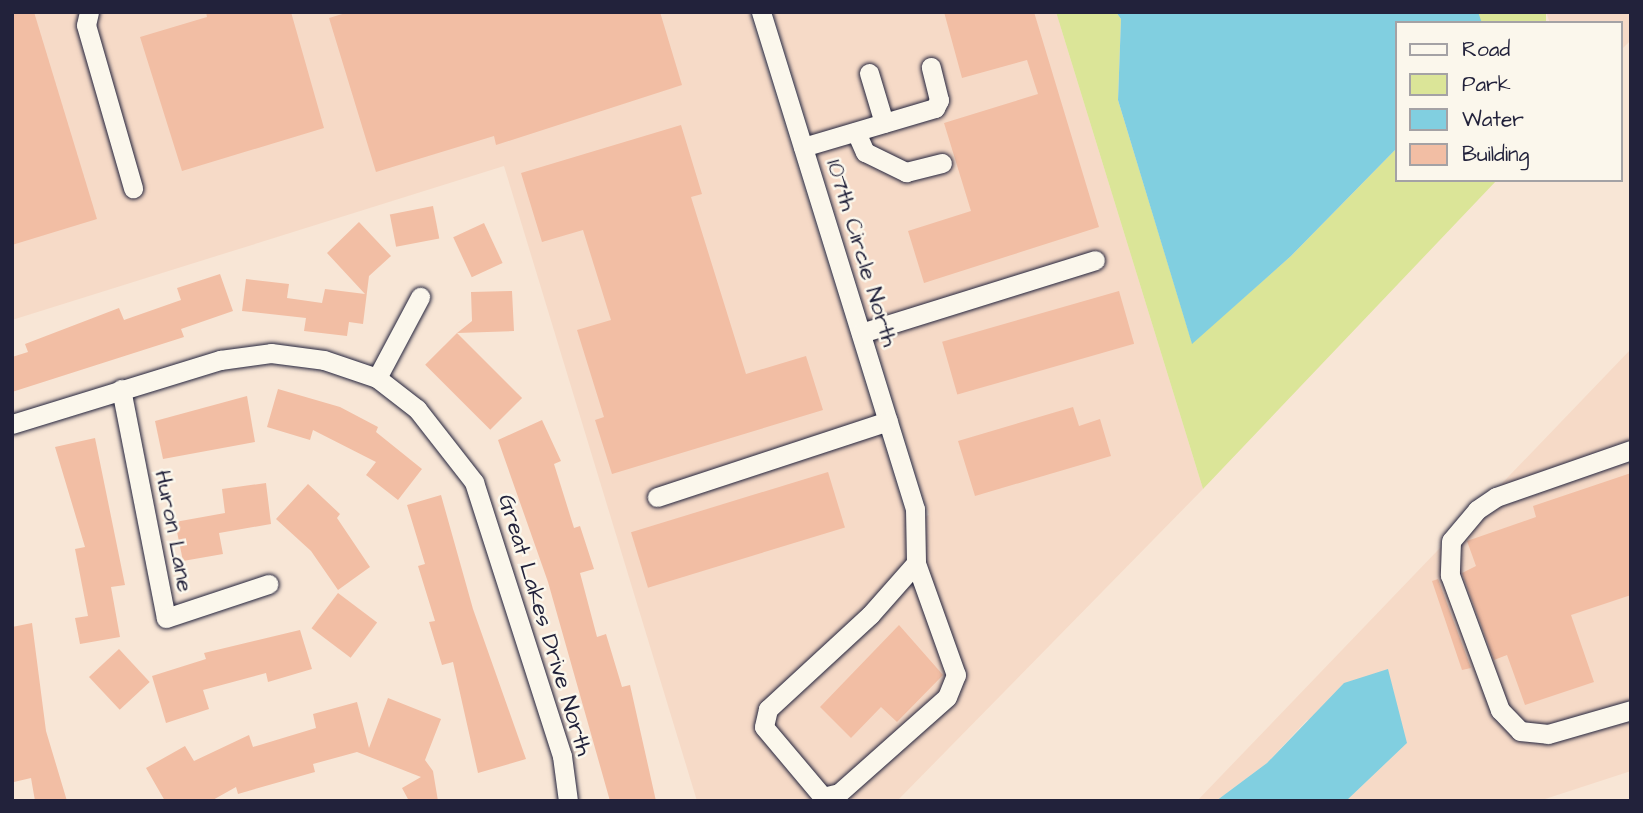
<!DOCTYPE html>
<style>
body{margin:0}
#map{position:relative;width:1643px;height:813px;overflow:hidden;background:#f8e6d6;font-family:"Architects Daughter",sans-serif}
div>[style]{position:absolute}
[style*='--x']{left:calc(var(--x)*1px);top:calc(var(--y)*1px);width:calc(var(--w)*1px);rotate:calc(var(--a)*1deg)}
.built>*{inset:0;background:#f6dac7}
.green>*{inset:0;background:#dbe598;transform-origin:0 0}
.water>*{inset:0;background:#81cfe0}
.building>*{inset:0;background:#f2bea4;transform-origin:0 0}
.roads{filter:drop-shadow(0 0 2px #22223b) drop-shadow(0 0 2px #22223b)}
.minor>*{height:19px;margin:-9.5px;padding:0 9.5px;transform-origin:9.5px;border-radius:9.5px;background:#fbf7ec}
span{translate:-50% -50%;white-space:nowrap;text-align:center;line-height:1.15;-webkit-text-stroke:5px #fbf7ec;paint-order:stroke}
.street-label{font-size:23px;color:#22223b}
.frame{position:absolute;inset:0;border:14px solid #22223b;pointer-events:none}
.legend{position:absolute;left:1395px;top:21px;width:228px;height:161px;box-sizing:border-box;background:#fbf7ec;border:2px solid #a4a2a5;margin:0;padding:9px 12px;list-style:none;font-size:21px;color:#22223b}
.legend li{display:flex;align-items:center;gap:14px;height:35px}
.legend b{width:35px;border:2px solid #a4a2a5}
</style>
<div id="map">
<div class="built">
<div style="clip-path:polygon(12px 12px,749px 12px,908px 522px,929px 515px,773px 12px,1056px 12px,1203px 489px,897px 801px,697px 801px,504px 166px,12px 320px)"></div>
<div style="clip-path:polygon(1546px 12px,1631px 12px,1631px 40px,1620px 51px,1620px 23px,1550px 23px)"></div>
<div style="clip-path:polygon(1631px 349px,1631px 771px,1539px 801px,1346px 801px,1407px 743px,1307px 720px,1267px 763px,1216px 801px,1197px 801px)"></div>
</div>
<div class="green">
<div style="clip-path:polygon(1056px 12px,1116px 12px,1121px 19px,1118px 100px,1192px 343px,1291px 256px,1396px 149px,1396px 180px,1497px 180px,1203px 489px)"></div>
<div style="left:1478px;top:12px;width:68px;height:12px"></div>
</div>
<div class="water">
<div style="clip-path:polygon(1116px 12px,1478px 12px,1482px 23px,1396px 23px,1396px 149px,1291px 256px,1192px 344px,1118px 100px,1121px 19px)"></div>
<div style="clip-path:polygon(1388px 669px,1407px 743px,1346px 801px,1216px 801px,1267px 763px,1344px 683px)"></div>
</div>
<div class="building">
<div style="clip-path:polygon(12px 12px,34px 12px,97px 219px,12px 245px)"></div>
<div style="clip-path:polygon(206px 12px,291px 12px,324px 128px,182px 171px,140px 37px,207px 17px)"></div>
<div style="clip-path:polygon(349px 12px,660px 12px,682px 85px,496px 145px,494px 136px,376px 172px,329px 18px)"></div>
<div style="clip-path:polygon(944px 12px,1034px 12px,1099px 227px,924px 283px,908px 231px,971px 211px,944px 123px,1038px 94px,1027px 60px,962px 78px)"></div>
<div style="clip-path:polygon(681px 125px,702px 194px,691px 197px,746px 374px,806px 356px,823px 410px,612px 474px,595px 420px,604px 417px,577px 330px,611px 320px,583px 230px,542px 242px,521px 173px)"></div>
<div style="left:433px;top:206px;width:33px;height:44px;rotate:79deg"></div>
<div style="clip-path:polygon(359px 222px,391px 256px,369px 276px,363px 324px,349px 322px,347px 336px,304px 331px,306px 318px,242px 311px,246px 279px,289px 284px,287px 298px,322px 303px,325px 289px,365px 294px,327px 253px)"></div>
<div style="left:484px;top:223px;width:44px;height:34px;rotate:65deg"></div>
<div style="clip-path:polygon(220px 274px,233px 311px,181px 329px,184px 337px,12px 392px,12px 357px,28px 352px,25px 344px,119px 308px,124px 320px,181px 300px,177px 288px)"></div>
<div style="clip-path:polygon(512px 291px,514px 331px,457px 333px,472px 321px,471px 292px)"></div>
<div style="left:1119px;top:291px;width:55px;height:184px;rotate:74deg"></div>
<div style="left:457px;top:333px;width:92px;height:45px;rotate:45deg"></div>
<div style="clip-path:polygon(278px 389px,340px 407px,378px 427px,376px 432px,422px 469px,398px 500px,366px 475px,376px 462px,313px 430px,310px 440px,267px 427px)"></div>
<div style="clip-path:polygon(247px 396px,255px 442px,163px 459px,155px 421px)"></div>
<div style="clip-path:polygon(1073px 407px,1079px 426px,1100px 419px,1111px 456px,975px 496px,958px 441px)"></div>
<div style="clip-path:polygon(542px 420px,561px 461px,554px 464px,574px 528px,580px 526px,594px 569px,580px 573px,597px 637px,606px 634px,622px 687px,630px 685px,656px 801px,610px 801px,548px 582px,498px 440px)"></div>
<div style="clip-path:polygon(95px 438px,125px 585px,111px 587px,120px 637px,80px 644px,75px 618px,88px 616px,75px 549px,85px 547px,55px 447px)"></div>
<div style="left:828px;top:472px;width:58px;height:206px;rotate:73deg"></div>
<div style="clip-path:polygon(1631px 473px,1631px 595px,1571px 615px,1594px 682px,1525px 705px,1507px 655px,1494px 660px,1462px 573px,1476px 566px,1467px 541px,1536px 517px,1533px 506px)"></div>
<div style="clip-path:polygon(266px 483px,271px 524px,219px 533px,223px 554px,183px 561px,175px 522px,225px 513px,222px 489px)"></div>
<div style="clip-path:polygon(308px 484px,340px 514px,337px 518px,370px 567px,338px 590px,311px 551px,276px 519px)"></div>
<div style="clip-path:polygon(441px 495px,473px 609px,526px 759px,478px 773px,453px 662px,442px 665px,429px 622px,435px 621px,418px 566px,425px 564px,407px 505px)"></div>
<div style="clip-path:polygon(1438px 579px,1471px 668px,1462px 670px,1432px 581px)"></div>
<div style="left:338px;top:593px;width:49px;height:44px;rotate:37deg"></div>
<div style="clip-path:polygon(32px 623px,46px 731px,67px 801px,35px 801px,31px 778px,14px 782px,12px 772px,12px 627px)"></div>
<div style="clip-path:polygon(899px 625px,943px 675px,897px 722px,881px 707px,851px 738px,820px 707px)"></div>
<div style="clip-path:polygon(300px 630px,312px 669px,268px 682px,266px 673px,203px 690px,209px 709px,166px 723px,152px 676px,206px 659px,204px 653px)"></div>
<div style="left:119px;top:649px;width:45px;height:41px;rotate:47deg"></div>
<div style="clip-path:polygon(388px 698px,441px 719px,425px 760px,433px 771px,438px 801px,409px 801px,402px 788px,421px 777px,357px 752px,313px 764px,315px 772px,276px 783px,238px 794px,236px 787px,211px 801px,165px 801px,146px 768px,185px 746px,194px 761px,249px 735px,253px 747px,316px 728px,313px 714px,357px 702px,369px 748px)"></div>
</div>
<div class="roads">
<div class="minor">
<div style="--x:89;--y:12;--w:13;--a:103"></div>
<div style="--x:86;--y:25;--w:170;--a:73.9"></div>
<div style="--x:761;--y:12;--w:520;--a:72.78"></div>
<div style="--x:915;--y:509;--w:54;--a:88.9"></div>
<div style="--x:916;--y:563;--w:69;--a:131.5"></div>
<div style="--x:870;--y:615;--w:139;--a:137.3"></div>
<div style="--x:768;--y:709;--w:18;--a:103"></div>
<div style="--x:764;--y:727;--w:92;--a:49.9"></div>
<div style="--x:823;--y:797;--w:16;--a:-14"></div>
<div style="--x:839;--y:793;--w:144;--a:-41.6"></div>
<div style="--x:947;--y:697;--w:24;--a:-68"></div>
<div style="--x:956;--y:675;--w:119;--a:-109.7"></div>
<div style="--x:869;--y:73;--w:52;--a:73.3"></div>
<div style="--x:856;--y:132;--w:22;--a:66"></div>
<div style="--x:865;--y:152;--w:46;--a:26"></div>
<div style="--x:906;--y:172;--w:37;--a:-14"></div>
<div style="--x:803;--y:147;--w:138;--a:-16.5"></div>
<div style="--x:935;--y:108;--w:9;--a:-63"></div>
<div style="--x:939;--y:100;--w:34;--a:-104"></div>
<div style="--x:861;--y:333;--w:245;--a:-17.3"></div>
<div style="--x:377;--y:378;--w:92;--a:-62"></div>
<div style="--x:121;--y:389;--w:233;--a:78.9"></div>
<div style="--x:166;--y:618;--w:108;--a:-18.4"></div>
<div style="--x:12;--y:424;--w:218;--a:-17.1"></div>
<div style="--x:220;--y:360;--w:51;--a:-7.8"></div>
<div style="--x:271;--y:353;--w:53;--a:7.5"></div>
<div style="--x:324;--y:360;--w:56;--a:18.8"></div>
<div style="--x:377;--y:378;--w:51;--a:37.8"></div>
<div style="--x:417;--y:409;--w:93;--a:52"></div>
<div style="--x:474;--y:482;--w:288;--a:72.2"></div>
<div style="--x:562;--y:756;--w:45;--a:82.4"></div>
<div style="--x:1631;--y:450;--w:143;--a:160.8"></div>
<div style="--x:1496;--y:497;--w:23;--a:146"></div>
<div style="--x:1477;--y:510;--w:40;--a:130"></div>
<div style="--x:1451;--y:541;--w:34;--a:92"></div>
<div style="--x:1450;--y:575;--w:144;--a:69.7"></div>
<div style="--x:1500;--y:710;--w:29;--a:46"></div>
<div style="--x:1520;--y:731;--w:28;--a:6"></div>
<div style="--x:1548;--y:734;--w:86;--a:-16.1"></div>
<div style="--x:657;--y:497;--w:243;--a:-18.2"></div>
</div>
</div>
<div class="street-label">
<span style="left:862px;top:253px;rotate:73deg">107th Circle North</span>
<span style="left:174px;top:531px;rotate:79deg">Huron Lane</span>
<span style="left:545px;top:625px;rotate:73deg">Great Lakes Drive North</span>
</div>
<div class="frame"></div>
<ul class="legend">
<li><b style="height:9px;background:#fbf7ec"></b>Road</li>
<li><b style="height:19px;background:#dbe598"></b>Park</li>
<li><b style="height:19px;background:#81cfe0"></b>Water</li>
<li><b style="height:19px;background:#f2bea4"></b>Building</li>
</ul>
</div>
